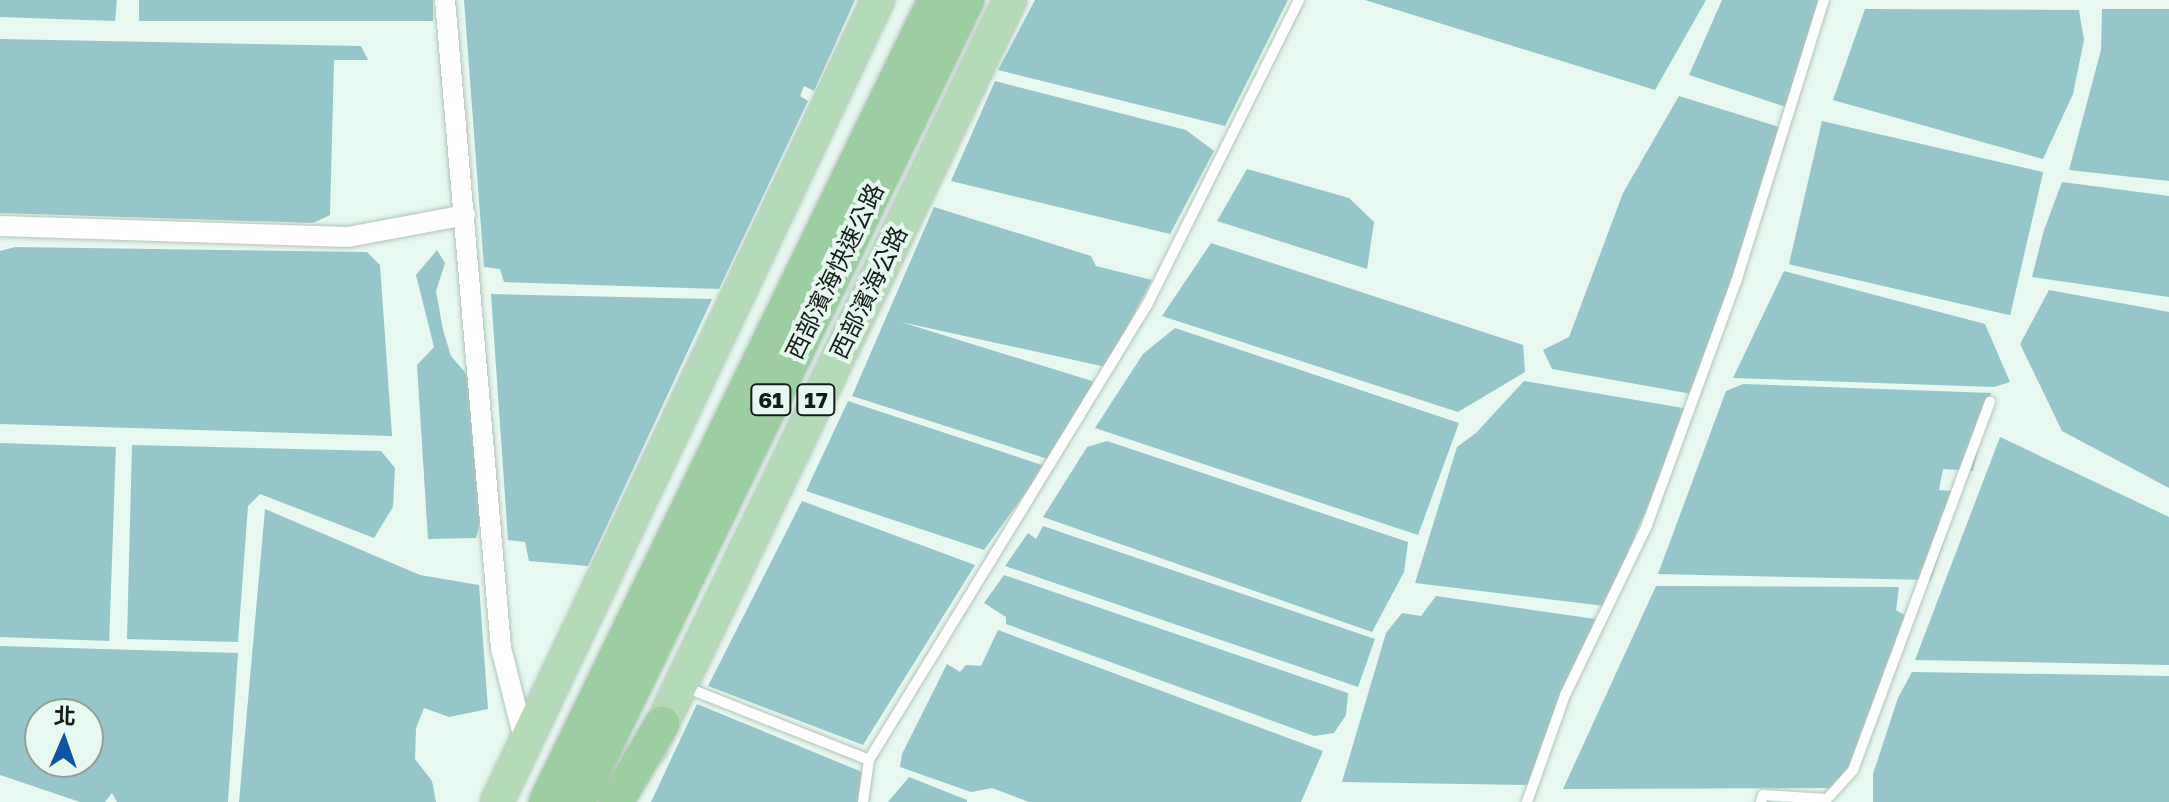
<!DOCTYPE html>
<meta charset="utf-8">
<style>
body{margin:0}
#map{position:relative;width:2169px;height:802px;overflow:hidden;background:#e6f8ef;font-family:"Golos Text","Noto Sans TC",sans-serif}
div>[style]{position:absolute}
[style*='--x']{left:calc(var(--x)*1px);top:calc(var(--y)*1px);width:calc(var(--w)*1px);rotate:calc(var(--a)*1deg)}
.water>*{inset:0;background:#95c6c9;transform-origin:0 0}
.roads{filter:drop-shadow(0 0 2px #b3c4bb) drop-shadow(0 0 2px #b3c4bb)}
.service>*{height:10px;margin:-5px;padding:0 5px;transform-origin:5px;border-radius:5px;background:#fff}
.minor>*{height:20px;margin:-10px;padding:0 10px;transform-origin:10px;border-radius:10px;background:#fff}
.primary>*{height:32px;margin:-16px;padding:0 16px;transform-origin:16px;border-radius:16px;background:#b4dab8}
.trunk>*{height:34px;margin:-17px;padding:0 17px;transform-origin:17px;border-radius:17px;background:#9bcea0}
span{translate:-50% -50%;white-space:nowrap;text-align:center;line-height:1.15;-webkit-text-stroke:8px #e6f8ef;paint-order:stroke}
.shield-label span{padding:2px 6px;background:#e6f8ef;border:2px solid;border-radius:6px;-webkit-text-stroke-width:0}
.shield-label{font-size:22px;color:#161c19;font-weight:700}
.street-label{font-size:24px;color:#161c19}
.north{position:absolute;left:24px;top:698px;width:80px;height:80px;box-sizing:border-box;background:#e6f8ef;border:2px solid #93a099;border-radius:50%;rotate:2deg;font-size:22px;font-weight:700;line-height:32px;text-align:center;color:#161c19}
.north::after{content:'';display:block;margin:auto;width:28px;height:36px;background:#0e55a4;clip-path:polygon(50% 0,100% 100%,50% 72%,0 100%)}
</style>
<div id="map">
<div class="water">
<div style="clip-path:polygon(0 0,117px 0,115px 21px,0 17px)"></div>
<div style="left:139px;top:0;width:294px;height:21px"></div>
<div style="clip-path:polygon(464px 0,855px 0,814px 91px,804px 86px,800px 96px,808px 101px,719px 289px,504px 282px,500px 269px,484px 267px)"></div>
<div style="clip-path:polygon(1035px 0,1288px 0,1225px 126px,998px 70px)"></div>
<div style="clip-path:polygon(1365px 0,1706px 0,1655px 90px)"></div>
<div style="clip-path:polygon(1722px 0,1825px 0,1789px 108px,1689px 75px)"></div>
<div style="clip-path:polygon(1865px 9px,2079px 10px,2084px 40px,2073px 94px,2043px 159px,1833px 100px)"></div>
<div style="clip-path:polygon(2102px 9px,2169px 9px,2169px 181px,2069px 170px,2101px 50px)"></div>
<div style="clip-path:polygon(0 39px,361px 46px,368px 60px,334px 60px,330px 215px,313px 223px,0 213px)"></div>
<div style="clip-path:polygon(995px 81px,1186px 130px,1214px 151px,1170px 234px,951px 181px)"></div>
<div style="clip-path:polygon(1679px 96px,1789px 130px,1743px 272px,1692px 394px,1552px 369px,1543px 350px,1569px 337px,1623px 193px)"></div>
<div style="left:1822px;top:121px;width:227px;height:147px;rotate:13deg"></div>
<div style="clip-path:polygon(1247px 169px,1349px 198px,1374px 222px,1367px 269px,1217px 221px)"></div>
<div style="clip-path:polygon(2062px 182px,2169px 196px,2169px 297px,2032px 277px,2044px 230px)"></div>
<div style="clip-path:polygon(934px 207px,1091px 256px,1096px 266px,1152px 280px,1106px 367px,901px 322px,1092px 381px,1095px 389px,1048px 459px,852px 396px)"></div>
<div style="clip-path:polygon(1211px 243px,1523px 345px,1525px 372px,1458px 412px,1162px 316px)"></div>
<div style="clip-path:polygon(15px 247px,367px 252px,380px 265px,392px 436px,0 424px,0 251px)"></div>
<div style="clip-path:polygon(437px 250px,445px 263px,436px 291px,443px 330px,451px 356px,468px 376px,480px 523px,476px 538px,428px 539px,417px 365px,434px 347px,416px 275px)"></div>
<div style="clip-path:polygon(1784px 271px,1985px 324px,2010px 382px,1994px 387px,1733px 378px)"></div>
<div style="clip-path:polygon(2049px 290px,2169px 312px,2169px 488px,2062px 431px,2020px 344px)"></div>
<div style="clip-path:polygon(491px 294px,712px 299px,588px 566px,529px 561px,525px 542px,508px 540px)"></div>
<div style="clip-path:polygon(1175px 328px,1459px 423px,1418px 535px,1095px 428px,1143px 354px)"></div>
<div style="clip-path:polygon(1524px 381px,1689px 409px,1605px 606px,1415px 583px,1457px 447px,1476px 433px)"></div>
<div style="clip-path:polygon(1743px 384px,1991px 393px,1973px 471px,1943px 469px,1939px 490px,1960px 492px,1931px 580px,1658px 574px,1726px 391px)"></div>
<div style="clip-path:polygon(848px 401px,1045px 466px,984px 550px,806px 491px)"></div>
<div style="clip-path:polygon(2000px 437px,2169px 517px,2169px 665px,1915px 660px)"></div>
<div style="clip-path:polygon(1107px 441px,1408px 542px,1404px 572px,1372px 632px,1043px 517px,1087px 447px)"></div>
<div style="left:0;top:443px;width:116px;height:194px;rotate:2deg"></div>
<div style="clip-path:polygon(132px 445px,381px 451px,395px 468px,393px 507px,374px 538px,260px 494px,248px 506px,238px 642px,127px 639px)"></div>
<div style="clip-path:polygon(802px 501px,975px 565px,863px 745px,708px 686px)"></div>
<div style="clip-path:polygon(265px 509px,420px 575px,479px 585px,488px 709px,449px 717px,424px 708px,416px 728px,415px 759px,432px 781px,436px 802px,239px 802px)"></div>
<div style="clip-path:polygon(1043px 526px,1375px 639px,1358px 687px,1005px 566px,1028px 533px,1036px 539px)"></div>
<div style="clip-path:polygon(1004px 575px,1348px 693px,1346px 715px,1334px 733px,1314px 736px,1006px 624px,1006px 617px,984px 603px)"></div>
<div style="clip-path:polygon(1656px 586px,1899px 587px,1896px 610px,1909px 618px,1854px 776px,1835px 788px,1563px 789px)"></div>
<div style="clip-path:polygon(1436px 596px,1602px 620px,1534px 785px,1342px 782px,1386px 633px,1402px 613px,1421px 616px)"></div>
<div style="clip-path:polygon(998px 630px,1323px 751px,1301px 802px,1029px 802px,992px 788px,971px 792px,900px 767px,902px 754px,947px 664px,960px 672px,966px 665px,981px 666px)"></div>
<div style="clip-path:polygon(evenodd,0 646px,238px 653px,228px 802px,117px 802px,112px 793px,105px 802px,80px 802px,0 775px,0 646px,88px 714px,88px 762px,40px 762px,40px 714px,88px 714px)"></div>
<div style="clip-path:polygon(1912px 672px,2169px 676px,2169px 802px,1873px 802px,1873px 774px,1898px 698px)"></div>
<div style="clip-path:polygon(697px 704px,867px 774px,860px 802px,651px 802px)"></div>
<div style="clip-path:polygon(909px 777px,967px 800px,967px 802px,888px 802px)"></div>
</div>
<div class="roads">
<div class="service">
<div style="--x:685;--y:687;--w:198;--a:21.6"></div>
<div style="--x:863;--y:802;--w:42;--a:-81.9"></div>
<div style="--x:869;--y:760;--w:533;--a:-58.58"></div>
<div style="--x:1147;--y:305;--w:341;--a:-63.5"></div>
<div style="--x:1527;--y:802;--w:114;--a:-70.4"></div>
<div style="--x:1565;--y:695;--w:189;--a:-64.2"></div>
<div style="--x:1647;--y:525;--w:259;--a:-69.9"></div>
<div style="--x:1736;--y:282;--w:295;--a:-72.7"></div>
<div style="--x:1761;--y:802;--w:7;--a:-74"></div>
<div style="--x:1763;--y:795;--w:64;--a:3.6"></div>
<div style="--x:1827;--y:799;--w:39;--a:-48"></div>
<div style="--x:1853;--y:770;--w:393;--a:-69.6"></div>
</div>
<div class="minor">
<div style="--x:445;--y:0;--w:650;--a:85.06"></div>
<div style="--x:501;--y:648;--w:98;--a:75.8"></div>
<div style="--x:0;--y:226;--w:348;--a:1.8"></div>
<div style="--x:348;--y:237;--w:119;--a:-10.6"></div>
</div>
<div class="primary">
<div style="--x:650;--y:749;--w:831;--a:-64.33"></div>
<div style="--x:497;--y:802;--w:888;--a:-64.59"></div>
</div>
<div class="trunk">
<div style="--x:546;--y:802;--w:891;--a:-64.12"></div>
<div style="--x:578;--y:802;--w:891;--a:-64.12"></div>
<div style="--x:616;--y:802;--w:91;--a:-59.5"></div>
</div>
</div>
<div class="shield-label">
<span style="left:771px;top:400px">61</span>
<span style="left:816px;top:400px">17</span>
</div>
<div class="street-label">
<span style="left:834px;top:271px;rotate:-64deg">西部濱海快速公路</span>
<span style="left:868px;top:292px;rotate:-64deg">西部濱海公路</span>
</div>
<div class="north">北</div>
</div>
